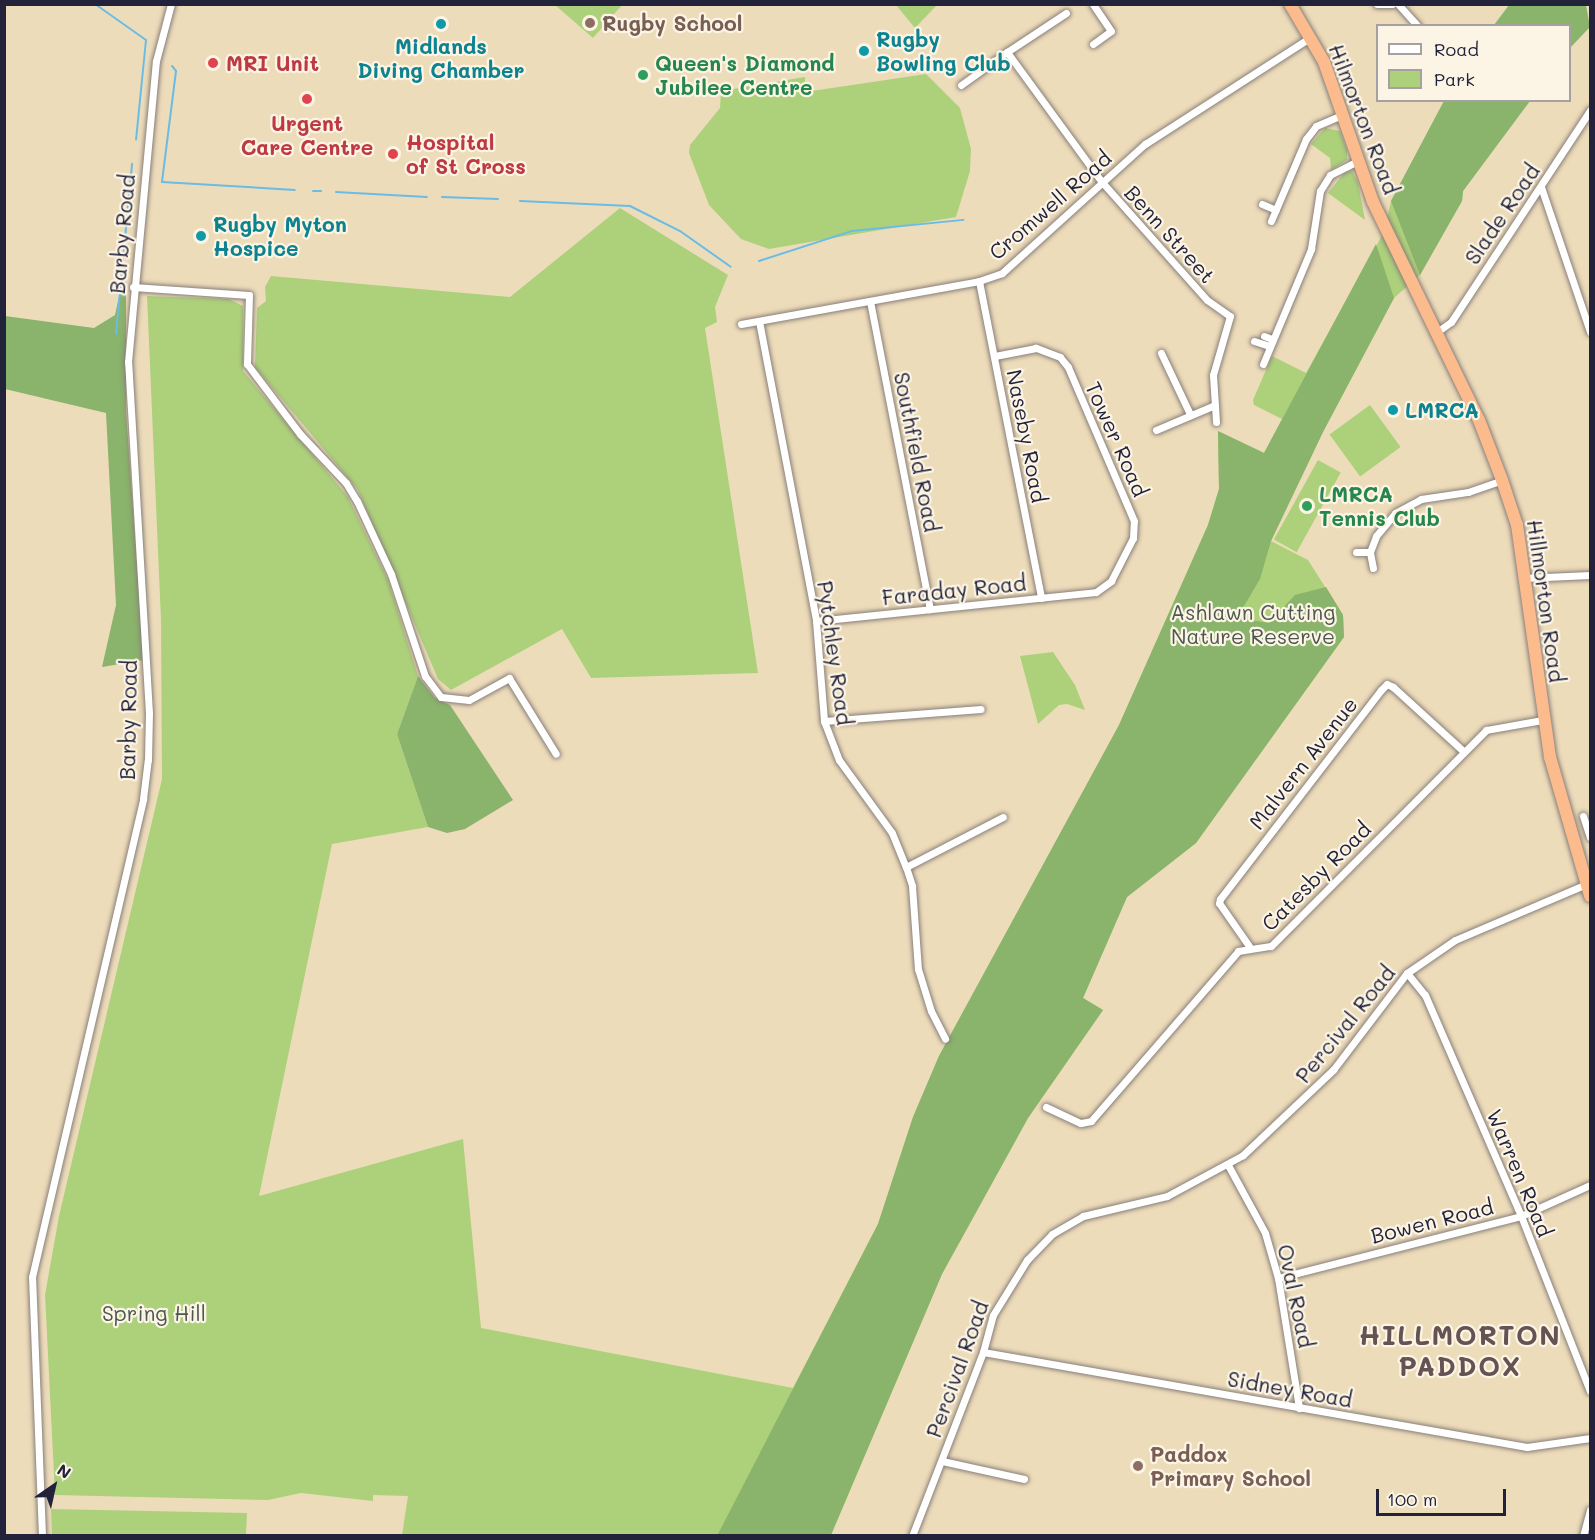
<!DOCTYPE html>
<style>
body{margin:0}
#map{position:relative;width:1595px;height:1540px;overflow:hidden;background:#eddcba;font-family:Mali,sans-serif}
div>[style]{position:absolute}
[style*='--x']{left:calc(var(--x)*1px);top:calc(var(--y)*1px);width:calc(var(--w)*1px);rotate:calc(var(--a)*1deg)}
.green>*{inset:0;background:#add17b;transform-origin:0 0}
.forest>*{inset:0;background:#8ab36b}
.stream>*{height:2px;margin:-1px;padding:0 1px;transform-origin:1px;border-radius:1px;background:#69bce5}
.roads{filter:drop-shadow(0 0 2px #887f7a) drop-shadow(0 0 2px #887f7a)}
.minor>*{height:7px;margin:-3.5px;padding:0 3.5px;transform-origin:3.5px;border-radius:3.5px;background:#fff}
.trunk>*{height:12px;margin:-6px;padding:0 6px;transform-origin:6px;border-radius:6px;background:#fbbb8c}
.dots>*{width:16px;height:16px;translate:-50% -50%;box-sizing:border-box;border:3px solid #fcf5e5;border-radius:50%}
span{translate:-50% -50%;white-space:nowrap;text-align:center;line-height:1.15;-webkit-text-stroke:4.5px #fcf5e5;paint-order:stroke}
.education-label{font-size:21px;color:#785e54;font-weight:700}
.left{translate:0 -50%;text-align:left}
.culture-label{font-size:21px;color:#0d838f;font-weight:700}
.health-label{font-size:21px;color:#be3a42;font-weight:700}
.leisure-label{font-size:21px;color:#27864d;font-weight:700}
.street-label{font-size:21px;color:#22223b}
.park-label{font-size:21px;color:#4c574e}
.district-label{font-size:27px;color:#645352;font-weight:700;letter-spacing:1.5px}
.frame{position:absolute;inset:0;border:6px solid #22223b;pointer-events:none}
.legend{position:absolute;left:1376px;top:24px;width:195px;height:78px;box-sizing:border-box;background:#fcf5e5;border:2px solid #a5a1a1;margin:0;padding:8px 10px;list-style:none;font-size:18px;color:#22223b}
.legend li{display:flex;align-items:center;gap:12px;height:30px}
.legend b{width:30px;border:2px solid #a5a1a1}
.north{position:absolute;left:24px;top:1456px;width:60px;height:60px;-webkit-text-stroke:4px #fcf5e5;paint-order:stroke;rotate:34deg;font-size:16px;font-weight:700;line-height:24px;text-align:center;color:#22223b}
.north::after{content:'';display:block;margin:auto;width:21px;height:27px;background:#22223b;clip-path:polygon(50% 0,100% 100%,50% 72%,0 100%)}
.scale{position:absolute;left:1376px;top:1489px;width:130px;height:27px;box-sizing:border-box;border:3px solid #22223b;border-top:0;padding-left:8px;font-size:18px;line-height:21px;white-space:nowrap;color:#22223b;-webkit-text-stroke:4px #fcf5e5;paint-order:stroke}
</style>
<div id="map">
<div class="green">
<div style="clip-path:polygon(555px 5px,622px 5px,593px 38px)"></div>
<div style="clip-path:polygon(896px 5px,937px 5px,915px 28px)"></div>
<div style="clip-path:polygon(926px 74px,960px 108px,971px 149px,970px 171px,956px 217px,769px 249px,741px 239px,709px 205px,689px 153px,690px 145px,720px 108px,721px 91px,805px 77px,805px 92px)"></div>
<div style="clip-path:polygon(1444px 101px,1530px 101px,1463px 191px,1462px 201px,1420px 275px,1394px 298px,1323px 432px,1271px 541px,1308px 560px,1343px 615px,1344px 637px,1196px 843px,1127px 897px,1083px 998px,1103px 1010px,1028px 1118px,942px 1274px,831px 1535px,402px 1535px,408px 1496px,373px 1495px,373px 1501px,301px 1493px,268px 1500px,55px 1495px,45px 1295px,59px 1216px,162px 779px,161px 620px,147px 296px,229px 299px,243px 306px,243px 371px,348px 497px,388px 580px,418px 676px,397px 734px,428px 827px,332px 844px,259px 1196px,463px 1139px,481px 1328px,793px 1388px,878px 1224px,913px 1117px,939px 1056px,1119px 725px,1208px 525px,1219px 489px,1218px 431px,1264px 453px,1282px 419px,1254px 405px,1253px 400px,1272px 356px,1306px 373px,1384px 232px,1391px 201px)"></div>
<div style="clip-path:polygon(1325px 128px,1340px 131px,1347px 150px,1347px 160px,1331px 170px,1330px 158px,1311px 144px)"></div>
<div style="clip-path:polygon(1352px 171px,1358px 183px,1365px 220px,1328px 193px,1345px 172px)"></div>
<div style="clip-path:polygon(620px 208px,728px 275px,715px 307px,717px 322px,705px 328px,758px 673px,591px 678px,562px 629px,451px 690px,438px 679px,358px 490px,255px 367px,257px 308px,266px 301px,265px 287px,271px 276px,510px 297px)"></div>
<div style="left:1370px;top:405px;width:52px;height:50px;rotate:54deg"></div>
<div style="left:1318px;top:460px;width:26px;height:91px;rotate:29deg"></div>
<div style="clip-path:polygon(1053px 652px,1075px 685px,1085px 710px,1067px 704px,1059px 705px,1038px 724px,1020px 656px)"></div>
<div style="clip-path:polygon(51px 1509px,247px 1513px,246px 1535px,52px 1535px)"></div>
</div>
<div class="forest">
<div style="clip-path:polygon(1509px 5px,1586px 5px,1590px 27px,1570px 48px,1570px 26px,1494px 25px)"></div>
<div style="clip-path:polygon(1444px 101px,1530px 101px,1463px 191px,1462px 201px,1420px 275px,1391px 201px)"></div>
<div style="clip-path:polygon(1376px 244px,1394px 298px,1323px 432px,1271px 541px,1260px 579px,1237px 618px,1269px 623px,1295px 595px,1326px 587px,1343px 615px,1344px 637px,1196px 843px,1127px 897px,1083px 998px,1103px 1010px,1028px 1118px,942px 1274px,831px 1535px,717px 1536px,878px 1224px,913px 1117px,939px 1056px,1119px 725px,1208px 525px,1219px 489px,1218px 431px,1264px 453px)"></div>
<div style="clip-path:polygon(126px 264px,126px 412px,144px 660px,102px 667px,116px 605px,106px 413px,5px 389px,5px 316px,94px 328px,115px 315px)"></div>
<div style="clip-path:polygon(418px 676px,435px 698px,450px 705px,513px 800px,465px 829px,447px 833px,428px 827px,397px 734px)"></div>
</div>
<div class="stream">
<div style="--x:95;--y:4;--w:62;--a:35.2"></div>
<div style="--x:146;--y:40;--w:100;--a:95.7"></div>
<div style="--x:172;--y:66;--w:6;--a:51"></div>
<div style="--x:176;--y:71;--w:112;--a:97.2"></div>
<div style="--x:162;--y:182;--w:133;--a:3.4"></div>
<div style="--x:313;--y:191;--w:8;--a:0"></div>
<div style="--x:336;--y:192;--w:91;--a:3.1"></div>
<div style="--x:442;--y:197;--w:56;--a:2"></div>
<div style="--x:520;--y:201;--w:110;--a:2.6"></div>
<div style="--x:630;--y:206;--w:56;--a:26.6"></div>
<div style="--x:680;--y:231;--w:62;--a:35.2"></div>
<div style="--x:759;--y:261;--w:98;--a:-17.9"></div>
<div style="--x:852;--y:231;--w:112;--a:-5.7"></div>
<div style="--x:116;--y:334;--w:171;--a:-84.6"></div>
</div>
<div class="roads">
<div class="minor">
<div style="--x:1377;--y:4;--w:15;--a:0"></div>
<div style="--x:1398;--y:4;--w:30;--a:48"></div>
<div style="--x:1066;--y:13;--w:71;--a:146.5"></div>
<div style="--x:1007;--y:52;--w:160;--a:53.9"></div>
<div style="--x:1101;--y:181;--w:159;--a:48.3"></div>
<div style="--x:1207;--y:300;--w:28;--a:35"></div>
<div style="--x:1230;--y:316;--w:61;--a:106.1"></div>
<div style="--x:1213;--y:375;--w:47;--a:86.3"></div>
<div style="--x:1093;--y:44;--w:22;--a:-36"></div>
<div style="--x:1111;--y:31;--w:32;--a:-124"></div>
<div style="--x:961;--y:85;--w:57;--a:-35.7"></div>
<div style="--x:1541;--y:187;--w:153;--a:71.3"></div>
<div style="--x:1262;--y:204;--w:15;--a:23"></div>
<div style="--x:1271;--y:221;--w:89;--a:-66.9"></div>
<div style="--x:1306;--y:139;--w:16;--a:-52"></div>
<div style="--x:1316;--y:126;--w:30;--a:-23"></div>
<div style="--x:979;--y:281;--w:323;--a:78.9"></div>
<div style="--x:133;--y:287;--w:116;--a:3.9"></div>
<div style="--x:249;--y:295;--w:69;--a:91.7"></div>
<div style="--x:247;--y:364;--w:88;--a:52.9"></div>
<div style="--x:300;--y:434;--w:67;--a:46.8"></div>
<div style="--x:346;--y:483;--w:21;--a:59"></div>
<div style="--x:357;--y:501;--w:81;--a:65"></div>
<div style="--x:391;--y:574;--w:108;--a:71.6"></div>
<div style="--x:425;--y:676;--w:26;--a:53"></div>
<div style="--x:441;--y:697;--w:28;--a:6"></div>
<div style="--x:469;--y:700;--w:46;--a:-28.8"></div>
<div style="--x:509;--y:678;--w:89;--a:58.3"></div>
<div style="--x:870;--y:301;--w:314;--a:79"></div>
<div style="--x:759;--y:321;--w:305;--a:79.2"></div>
<div style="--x:816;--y:621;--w:100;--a:85.4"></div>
<div style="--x:824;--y:721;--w:42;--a:69"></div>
<div style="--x:839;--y:760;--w:90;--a:54"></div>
<div style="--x:892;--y:833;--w:37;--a:68"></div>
<div style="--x:906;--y:867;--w:20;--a:72"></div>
<div style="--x:912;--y:886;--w:83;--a:85.9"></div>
<div style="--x:918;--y:969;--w:44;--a:72.8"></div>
<div style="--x:931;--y:1011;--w:31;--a:63"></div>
<div style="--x:741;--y:324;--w:242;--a:-10.2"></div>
<div style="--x:979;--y:281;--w:24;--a:-19"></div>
<div style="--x:1002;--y:273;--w:193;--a:-42.1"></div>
<div style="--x:1145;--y:144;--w:197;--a:-32.8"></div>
<div style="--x:1437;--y:332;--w:17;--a:-36"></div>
<div style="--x:1451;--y:322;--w:254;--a:-56.7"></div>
<div style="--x:1264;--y:336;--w:9;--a:21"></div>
<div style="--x:1254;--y:341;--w:16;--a:18"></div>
<div style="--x:1161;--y:353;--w:68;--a:64.6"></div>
<div style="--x:1263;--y:364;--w:125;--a:-67.3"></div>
<div style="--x:1311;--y:249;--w:59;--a:-81.2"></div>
<div style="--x:1320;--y:191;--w:19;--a:-58"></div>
<div style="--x:1330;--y:175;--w:33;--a:-27"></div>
<div style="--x:1156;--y:430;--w:64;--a:-23"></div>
<div style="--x:1356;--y:552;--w:14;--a:0"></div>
<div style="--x:1373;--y:568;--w:16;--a:-101"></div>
<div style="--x:1370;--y:552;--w:17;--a:-69"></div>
<div style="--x:1376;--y:536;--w:30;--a:-50"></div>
<div style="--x:1395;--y:513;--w:30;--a:-28"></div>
<div style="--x:1421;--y:499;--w:48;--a:-8.5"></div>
<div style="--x:1468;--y:492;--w:36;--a:-19"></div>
<div style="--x:1524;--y:578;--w:66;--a:-2.6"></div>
<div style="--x:816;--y:621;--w:281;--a:-5.9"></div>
<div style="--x:1096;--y:592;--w:19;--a:-36"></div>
<div style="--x:1111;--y:581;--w:48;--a:-62.9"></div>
<div style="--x:1133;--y:538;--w:17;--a:-87"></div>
<div style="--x:1134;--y:521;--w:168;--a:-113.2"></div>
<div style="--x:1068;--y:367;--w:13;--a:-129"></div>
<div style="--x:1060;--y:357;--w:26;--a:-159"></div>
<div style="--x:1036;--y:348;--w:42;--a:169"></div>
<div style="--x:824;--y:721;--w:157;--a:-4.4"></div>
<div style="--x:1583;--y:816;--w:22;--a:72"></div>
<div style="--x:906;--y:867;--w:109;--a:-27.3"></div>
<div style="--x:1249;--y:946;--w:52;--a:-124.9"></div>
<div style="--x:1219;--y:903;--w:4;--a:-76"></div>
<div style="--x:1220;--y:899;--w:264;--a:-52.4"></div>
<div style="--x:1381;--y:690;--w:8;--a:-45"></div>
<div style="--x:1387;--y:684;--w:7;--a:27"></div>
<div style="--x:1393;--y:687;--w:95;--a:42.4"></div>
<div style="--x:1407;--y:973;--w:28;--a:51"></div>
<div style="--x:1425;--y:995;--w:241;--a:66.5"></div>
<div style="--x:1521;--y:1216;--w:188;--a:68.5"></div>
<div style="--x:1046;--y:1107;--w:38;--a:25"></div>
<div style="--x:1081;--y:1123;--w:10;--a:-11"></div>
<div style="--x:1091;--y:1121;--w:225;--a:-49.1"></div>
<div style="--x:1238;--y:951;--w:33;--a:-9"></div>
<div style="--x:1271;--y:946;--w:305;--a:-45.1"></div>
<div style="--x:1486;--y:730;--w:58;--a:-10"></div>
<div style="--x:1228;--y:1165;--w:77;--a:61.4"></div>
<div style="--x:1265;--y:1233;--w:47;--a:73.9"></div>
<div style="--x:1278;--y:1278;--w:132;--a:80.8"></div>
<div style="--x:1278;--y:1278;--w:251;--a:-14.3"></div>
<div style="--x:1521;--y:1216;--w:76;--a:-24.2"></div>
<div style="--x:983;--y:1352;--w:552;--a:9.91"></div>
<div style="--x:1527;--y:1447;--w:64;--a:-8.1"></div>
<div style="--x:942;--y:1461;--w:84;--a:12.4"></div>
<div style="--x:42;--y:1536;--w:259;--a:-92.2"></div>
<div style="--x:32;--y:1277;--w:491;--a:-76.9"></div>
<div style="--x:143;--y:799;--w:39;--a:-83"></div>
<div style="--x:148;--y:760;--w:47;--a:-88.8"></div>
<div style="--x:149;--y:713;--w:352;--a:-93.4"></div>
<div style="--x:128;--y:362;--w:302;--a:-84.7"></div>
<div style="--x:156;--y:61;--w:59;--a:-75.3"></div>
<div style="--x:912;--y:1536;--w:197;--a:-68.9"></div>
<div style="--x:983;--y:1352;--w:38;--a:-75"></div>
<div style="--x:993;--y:1315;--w:65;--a:-58.3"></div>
<div style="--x:1027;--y:1260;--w:36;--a:-46"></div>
<div style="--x:1052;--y:1234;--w:36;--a:-30"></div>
<div style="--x:1083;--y:1216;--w:86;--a:-13.4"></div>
<div style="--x:1167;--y:1196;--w:86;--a:-28.3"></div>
<div style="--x:1243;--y:1155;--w:124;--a:-43.4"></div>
<div style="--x:1333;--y:1070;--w:122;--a:-52.7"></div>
<div style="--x:1407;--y:973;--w:58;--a:-34.5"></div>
<div style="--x:1455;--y:940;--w:142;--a:-23.1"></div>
<div style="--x:1583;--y:1536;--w:27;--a:-75"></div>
</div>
<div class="trunk">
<div style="--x:1290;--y:4;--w:67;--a:59.6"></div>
<div style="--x:1324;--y:62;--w:148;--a:70.7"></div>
<div style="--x:1373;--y:202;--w:242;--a:64.1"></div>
<div style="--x:1479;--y:420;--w:64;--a:69"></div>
<div style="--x:1502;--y:480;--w:47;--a:71.6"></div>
<div style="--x:1517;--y:525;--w:234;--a:81.9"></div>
<div style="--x:1550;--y:757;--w:145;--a:73.9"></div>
</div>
</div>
<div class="dots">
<div style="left:590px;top:23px;background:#8d6e63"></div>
<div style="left:441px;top:24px;background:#0f9aa8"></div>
<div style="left:864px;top:51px;background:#0f9aa8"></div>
<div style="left:213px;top:63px;background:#e0444e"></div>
<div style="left:643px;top:75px;background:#2e9e5b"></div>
<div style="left:307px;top:99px;background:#e0444e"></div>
<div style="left:393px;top:154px;background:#e0444e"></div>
<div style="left:201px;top:236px;background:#0f9aa8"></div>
<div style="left:1393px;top:410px;background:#0f9aa8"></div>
<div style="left:1307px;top:506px;background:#2e9e5b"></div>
<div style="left:1138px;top:1466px;background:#8d6e63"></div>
</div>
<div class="education-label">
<span class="left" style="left:602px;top:23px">Rugby School</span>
<span class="left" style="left:1150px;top:1466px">Paddox<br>Primary School</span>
</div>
<div class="culture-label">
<span class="left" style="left:876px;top:51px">Rugby<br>Bowling Club</span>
<span style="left:441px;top:58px">Midlands<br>Diving Chamber</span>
<span class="left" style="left:213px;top:236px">Rugby Myton<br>Hospice</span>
<span class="left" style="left:1405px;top:410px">LMRCA</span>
</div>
<div class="health-label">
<span class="left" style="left:226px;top:63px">MRI Unit</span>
<span style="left:307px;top:135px">Urgent<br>Care Centre</span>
<span class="left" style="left:406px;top:154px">Hospital<br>of St Cross</span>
</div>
<div class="leisure-label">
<span class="left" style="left:655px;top:75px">Queen's Diamond<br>Jubilee Centre</span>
<span class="left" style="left:1319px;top:506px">LMRCA<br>Tennis Club</span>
</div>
<div class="street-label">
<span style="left:1364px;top:119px;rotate:69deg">Hilmorton Road</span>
<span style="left:1050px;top:205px;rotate:-41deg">Cromwell Road</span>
<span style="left:1502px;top:214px;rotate:-56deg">Slade Road</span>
<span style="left:122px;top:234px;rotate:-85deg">Barby Road</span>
<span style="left:1170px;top:234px;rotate:48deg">Benn Street</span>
<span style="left:1027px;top:436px;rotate:79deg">Naseby Road</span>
<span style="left:1117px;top:439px;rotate:66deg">Tower Road</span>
<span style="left:917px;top:452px;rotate:79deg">Southfield Road</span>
<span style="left:954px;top:590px;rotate:-6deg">Faraday Road</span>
<span style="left:1546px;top:601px;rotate:82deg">Hillmorton Road</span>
<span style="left:835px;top:653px;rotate:82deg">Pytchley Road</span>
<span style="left:128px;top:720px;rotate:-89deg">Barby Road</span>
<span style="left:1303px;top:763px;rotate:-52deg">Malvern Avenue</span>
<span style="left:1316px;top:876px;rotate:-45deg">Catesby Road</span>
<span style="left:1345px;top:1024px;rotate:-51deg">Percival Road</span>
<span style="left:1520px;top:1173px;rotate:67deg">Warren Road</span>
<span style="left:1432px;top:1221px;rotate:-14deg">Bowen Road</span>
<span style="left:1296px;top:1296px;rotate:78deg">Oval Road</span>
<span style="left:957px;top:1369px;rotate:-70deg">Percival Road</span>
<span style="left:1290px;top:1389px;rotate:10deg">Sidney Road</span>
</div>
<div class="park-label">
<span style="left:1253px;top:624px">Ashlawn Cutting<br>Nature Reserve</span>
<span style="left:154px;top:1313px">Spring Hill</span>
</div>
<div class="district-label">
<span style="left:1460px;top:1350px">HILLMORTON<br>PADDOX</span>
</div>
<div class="frame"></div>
<ul class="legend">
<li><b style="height:8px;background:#fff"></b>Road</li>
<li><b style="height:16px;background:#add17b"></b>Park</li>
</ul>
<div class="north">N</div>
<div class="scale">100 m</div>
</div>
